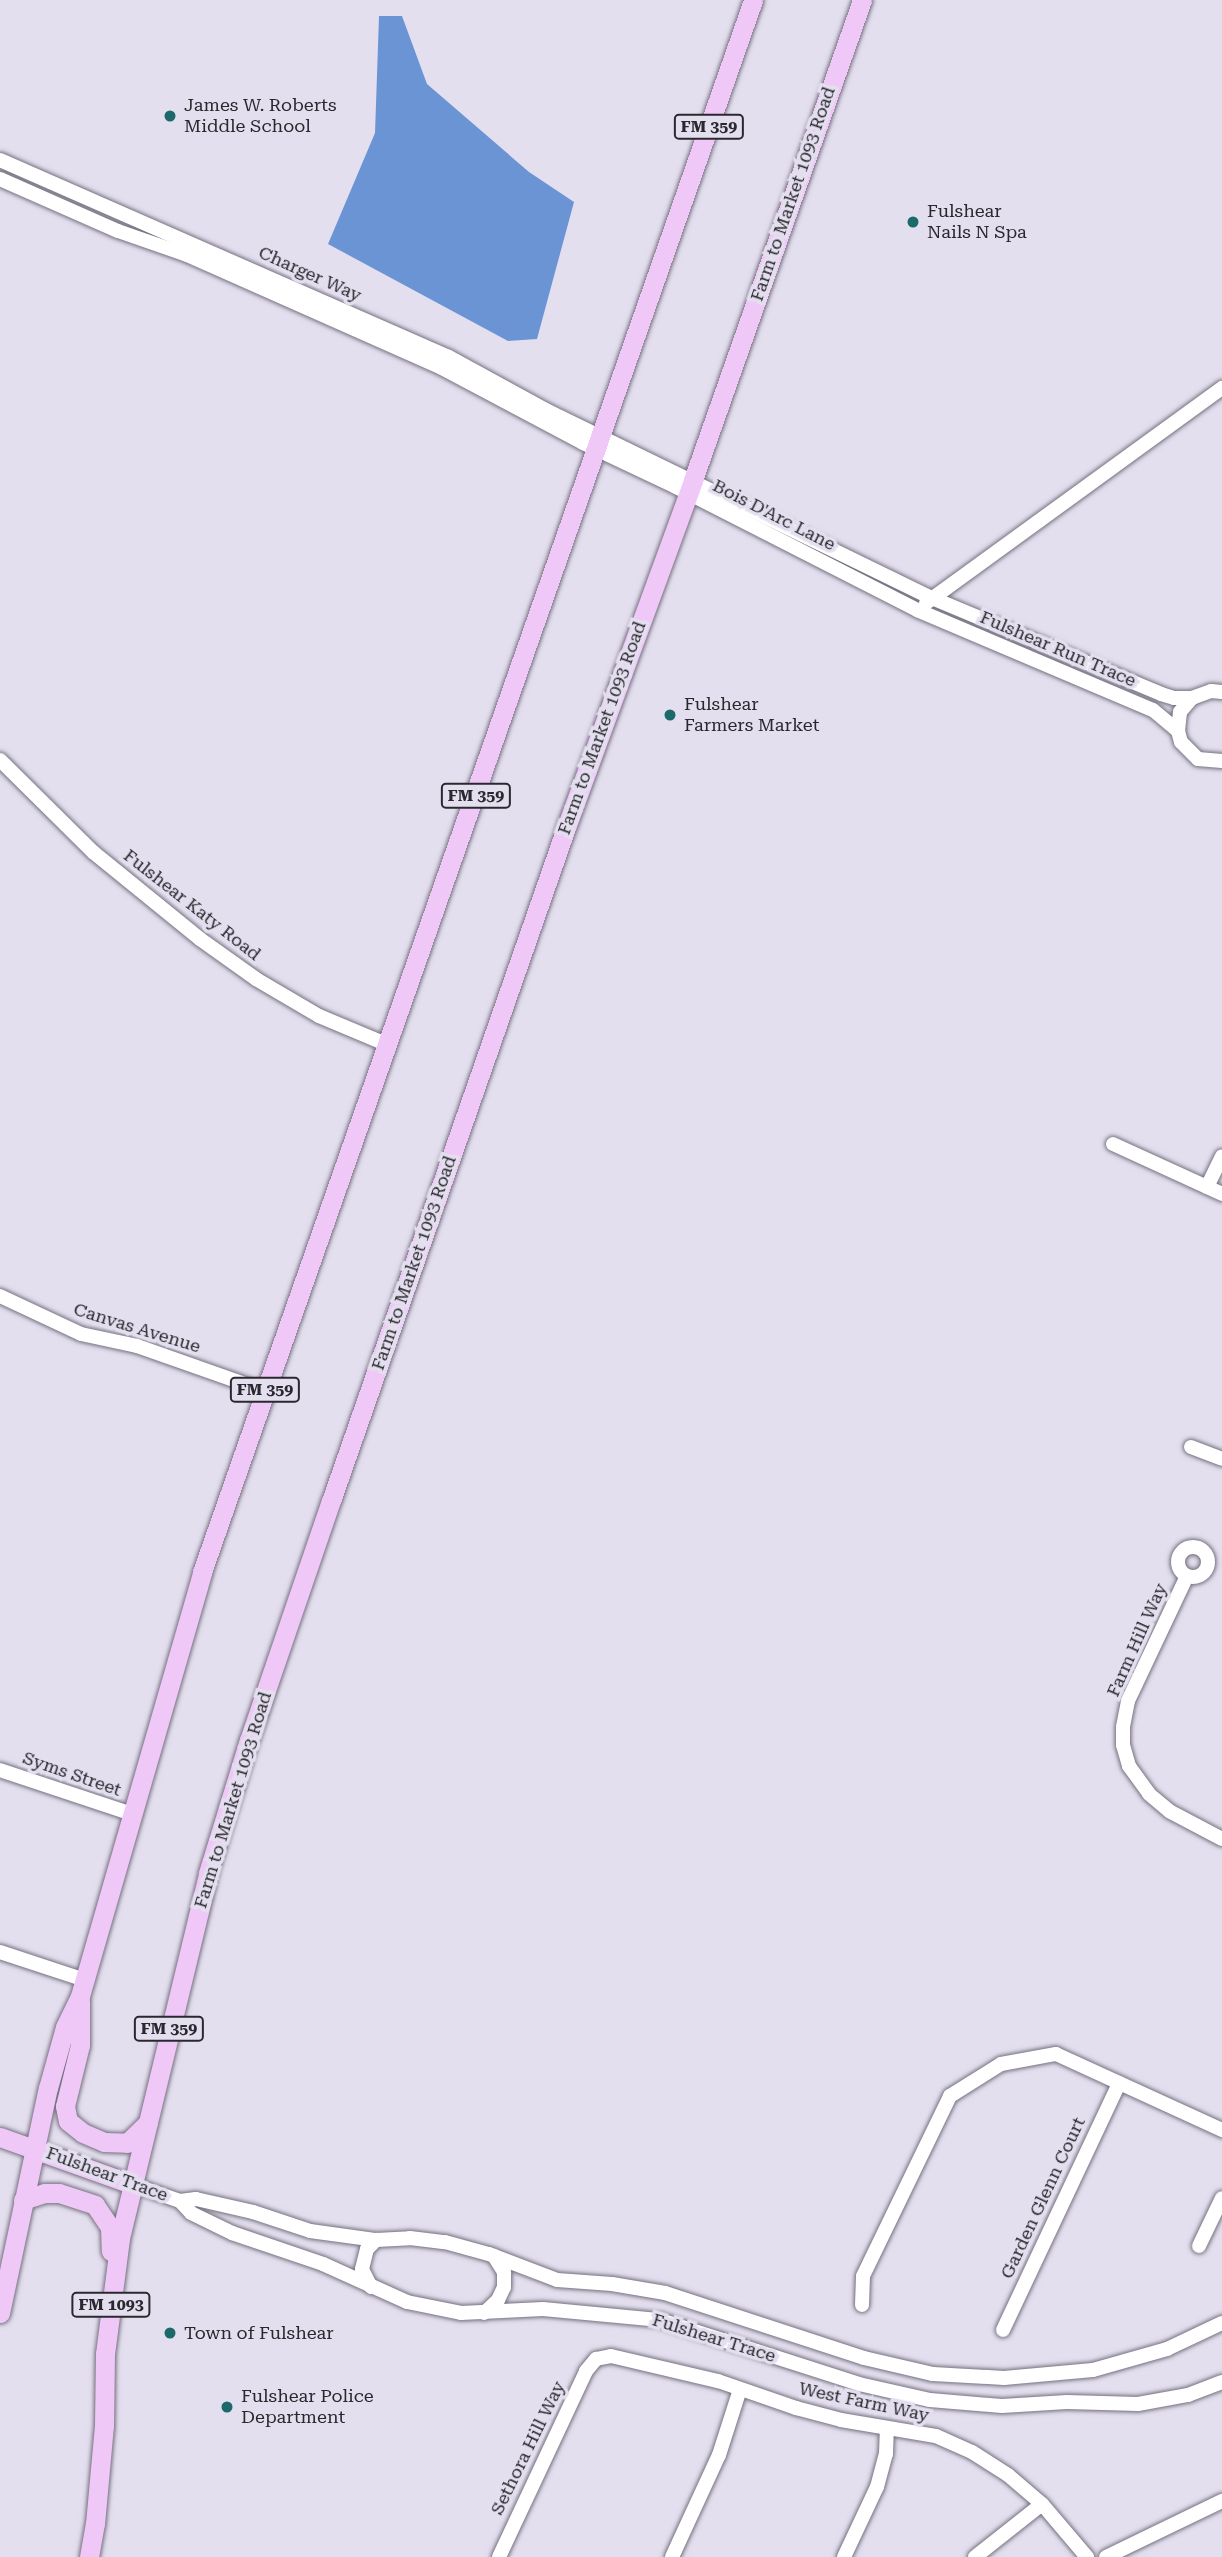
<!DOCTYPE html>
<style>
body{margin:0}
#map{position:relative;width:1222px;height:2557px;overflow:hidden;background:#e4dfef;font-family:"Roboto Serif",serif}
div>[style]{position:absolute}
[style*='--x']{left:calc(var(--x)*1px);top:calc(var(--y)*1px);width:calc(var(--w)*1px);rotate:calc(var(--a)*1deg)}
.water>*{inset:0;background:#6b94d5}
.roads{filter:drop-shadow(0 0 2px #75717f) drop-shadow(0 0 2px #75717f)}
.minor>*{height:14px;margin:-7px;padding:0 7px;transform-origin:7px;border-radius:7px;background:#fff}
.minor>.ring{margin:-7px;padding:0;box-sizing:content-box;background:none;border:14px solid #fff;border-radius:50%}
.major>*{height:19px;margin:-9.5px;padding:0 9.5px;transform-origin:9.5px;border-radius:9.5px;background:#efc8f7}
.dots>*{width:19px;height:19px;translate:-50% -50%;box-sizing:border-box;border:4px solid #e4dfef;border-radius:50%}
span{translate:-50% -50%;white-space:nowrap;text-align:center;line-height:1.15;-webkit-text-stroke:7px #e4dfef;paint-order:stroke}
.shield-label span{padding:2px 5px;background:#e4dfef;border:2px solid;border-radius:5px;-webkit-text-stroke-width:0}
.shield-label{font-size:16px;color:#2a282e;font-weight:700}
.poi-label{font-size:18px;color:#2a282e}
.left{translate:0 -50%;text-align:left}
.street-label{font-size:18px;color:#2a282e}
</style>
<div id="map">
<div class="water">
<div style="clip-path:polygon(379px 16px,402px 16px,427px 84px,529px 172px,574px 202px,537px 339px,508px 341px,328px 244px,375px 133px)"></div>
</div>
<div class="roads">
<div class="minor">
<div style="--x:0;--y:160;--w:490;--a:23.7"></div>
<div style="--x:449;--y:357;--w:111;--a:28.7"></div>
<div style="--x:546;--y:410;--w:429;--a:26"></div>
<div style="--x:932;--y:598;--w:248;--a:22.7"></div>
<div style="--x:1161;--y:694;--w:14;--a:17"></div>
<div style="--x:1174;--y:698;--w:18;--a:0"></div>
<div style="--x:0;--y:179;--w:129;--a:23.8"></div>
<div style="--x:118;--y:231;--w:73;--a:19.2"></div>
<div style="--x:187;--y:255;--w:279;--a:23.9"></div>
<div style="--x:442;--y:368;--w:160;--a:28"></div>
<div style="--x:583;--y:443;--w:103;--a:25.3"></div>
<div style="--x:676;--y:487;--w:271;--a:27"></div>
<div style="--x:917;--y:610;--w:256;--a:23"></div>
<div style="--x:1153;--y:710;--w:33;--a:40"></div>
<div style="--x:926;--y:603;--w:366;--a:-36"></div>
<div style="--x:1222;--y:692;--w:11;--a:-175"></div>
<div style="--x:1211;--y:691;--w:20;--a:160"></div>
<div style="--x:1192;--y:698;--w:18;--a:131"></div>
<div style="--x:1180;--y:712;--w:19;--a:96"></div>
<div style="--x:1178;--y:731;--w:11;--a:75"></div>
<div style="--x:1181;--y:742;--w:24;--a:45"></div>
<div style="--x:1198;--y:759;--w:24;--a:5"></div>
<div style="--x:0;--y:760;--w:131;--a:44.7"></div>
<div style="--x:93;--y:852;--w:138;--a:39.1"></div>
<div style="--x:200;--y:939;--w:69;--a:35.5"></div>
<div style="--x:256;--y:979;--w:73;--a:30.4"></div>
<div style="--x:319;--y:1016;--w:73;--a:22.7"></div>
<div style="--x:1113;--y:1144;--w:120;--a:24.6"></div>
<div style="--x:1207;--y:1187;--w:34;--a:-64"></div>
<div style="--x:0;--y:1296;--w:89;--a:25.1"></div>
<div style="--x:81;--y:1334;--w:57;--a:12.1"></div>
<div style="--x:137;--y:1346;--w:136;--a:19.4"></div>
<div style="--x:1191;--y:1447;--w:33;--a:21"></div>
<div class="ring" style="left:1178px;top:1547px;width:16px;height:16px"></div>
<div style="--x:1187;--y:1576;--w:138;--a:115.3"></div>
<div style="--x:1128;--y:1701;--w:26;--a:101"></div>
<div style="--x:1123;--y:1727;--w:18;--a:90"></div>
<div style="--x:1123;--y:1745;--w:22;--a:74"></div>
<div style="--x:1129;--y:1766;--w:34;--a:54"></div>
<div style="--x:1149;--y:1794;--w:26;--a:40"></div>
<div style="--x:1169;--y:1811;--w:60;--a:27.8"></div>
<div style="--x:0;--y:1770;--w:139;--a:18.4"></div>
<div style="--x:0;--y:1952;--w:89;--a:18.2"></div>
<div style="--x:134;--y:2185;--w:49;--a:19.2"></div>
<div style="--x:180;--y:2201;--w:16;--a:-7"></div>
<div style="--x:196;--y:2199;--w:58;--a:12.8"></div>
<div style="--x:253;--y:2212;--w:60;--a:18.4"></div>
<div style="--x:310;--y:2231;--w:67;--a:7.8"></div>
<div style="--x:376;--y:2240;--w:34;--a:-3"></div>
<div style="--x:410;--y:2238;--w:35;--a:7"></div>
<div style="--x:445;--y:2242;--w:46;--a:15.3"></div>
<div style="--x:489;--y:2254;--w:73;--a:20.9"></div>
<div style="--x:557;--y:2280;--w:55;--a:4.2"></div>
<div style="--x:612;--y:2284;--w:54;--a:9.6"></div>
<div style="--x:665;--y:2293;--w:209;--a:18.1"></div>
<div style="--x:864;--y:2358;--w:71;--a:13.1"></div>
<div style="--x:933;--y:2374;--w:71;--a:3.2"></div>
<div style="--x:1004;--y:2378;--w:89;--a:-5.1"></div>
<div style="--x:1093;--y:2370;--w:77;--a:-15.8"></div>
<div style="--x:1167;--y:2349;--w:61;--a:-25.3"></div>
<div style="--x:180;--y:2201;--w:16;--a:47"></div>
<div style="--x:191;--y:2213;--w:46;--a:26"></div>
<div style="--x:232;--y:2233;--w:96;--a:18.8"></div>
<div style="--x:323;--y:2264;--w:92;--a:24.3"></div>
<div style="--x:407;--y:2302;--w:55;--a:11.5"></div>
<div style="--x:461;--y:2313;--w:82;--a:-2.8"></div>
<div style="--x:543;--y:2309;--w:118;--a:5.4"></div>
<div style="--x:660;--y:2320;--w:209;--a:17.8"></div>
<div style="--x:859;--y:2384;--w:73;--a:12.7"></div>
<div style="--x:930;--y:2400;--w:72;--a:4.8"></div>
<div style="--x:1002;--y:2406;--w:65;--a:-3.5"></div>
<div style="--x:1067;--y:2402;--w:71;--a:1.6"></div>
<div style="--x:1138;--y:2404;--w:51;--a:-10.2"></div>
<div style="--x:1188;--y:2395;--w:36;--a:-21"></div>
<div style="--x:1199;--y:2246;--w:53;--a:-64.4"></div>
<div style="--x:371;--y:2287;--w:20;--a:-117"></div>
<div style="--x:362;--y:2269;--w:21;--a:-76"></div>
<div style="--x:367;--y:2249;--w:13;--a:-45"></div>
<div style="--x:862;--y:2305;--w:29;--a:-88"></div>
<div style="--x:863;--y:2276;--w:200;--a:-64.2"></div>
<div style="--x:950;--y:2096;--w:60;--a:-32.1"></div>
<div style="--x:1001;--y:2064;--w:56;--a:-10.3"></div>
<div style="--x:1056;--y:2054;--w:183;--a:24.6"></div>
<div style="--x:484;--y:2313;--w:19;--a:-43"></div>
<div style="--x:498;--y:2300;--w:14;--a:-65"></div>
<div style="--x:504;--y:2287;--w:15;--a:-90"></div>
<div style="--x:504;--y:2272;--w:19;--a:-122"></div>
<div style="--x:1003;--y:2330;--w:273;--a:-64.8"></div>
<div style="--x:499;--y:2557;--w:205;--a:-64.9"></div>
<div style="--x:586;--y:2371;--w:16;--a:-50"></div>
<div style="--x:596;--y:2359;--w:15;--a:-11"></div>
<div style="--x:611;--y:2356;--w:110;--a:13.2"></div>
<div style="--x:718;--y:2381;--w:83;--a:19.1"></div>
<div style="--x:796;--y:2408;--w:47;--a:14.9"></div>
<div style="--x:841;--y:2420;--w:96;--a:9.6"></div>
<div style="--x:936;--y:2436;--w:39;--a:24"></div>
<div style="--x:972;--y:2452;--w:43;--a:32.6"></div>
<div style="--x:1008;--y:2475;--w:45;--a:40.5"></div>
<div style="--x:1042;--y:2504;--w:70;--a:49.7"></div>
<div style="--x:672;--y:2557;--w:112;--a:-65.3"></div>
<div style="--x:719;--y:2455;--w:69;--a:-72.3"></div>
<div style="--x:844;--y:2557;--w:77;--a:-64.8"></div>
<div style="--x:877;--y:2487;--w:34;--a:-75"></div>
<div style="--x:886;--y:2454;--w:26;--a:-88"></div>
<div style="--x:975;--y:2557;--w:85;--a:-38.3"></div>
<div style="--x:1106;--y:2557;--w:129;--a:-25.8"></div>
</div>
<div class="major">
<div style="--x:80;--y:2001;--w:44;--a:90"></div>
<div style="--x:80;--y:2045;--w:63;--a:103.8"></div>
<div style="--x:65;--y:2106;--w:15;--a:79"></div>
<div style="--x:68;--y:2121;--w:19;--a:39"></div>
<div style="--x:83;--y:2133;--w:23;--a:23"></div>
<div style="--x:104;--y:2142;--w:23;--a:2"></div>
<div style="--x:127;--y:2143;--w:29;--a:-44"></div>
<div style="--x:0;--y:2137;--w:142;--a:19.7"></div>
<div style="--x:23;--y:2200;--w:22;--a:-18"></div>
<div style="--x:44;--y:2193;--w:15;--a:0"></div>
<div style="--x:59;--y:2193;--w:38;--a:18"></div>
<div style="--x:95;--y:2205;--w:27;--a:56"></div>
<div style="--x:110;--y:2227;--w:24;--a:88"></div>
<div style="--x:0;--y:2313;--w:230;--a:-78"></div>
<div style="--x:48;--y:2088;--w:63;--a:-74.4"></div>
<div style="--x:65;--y:2027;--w:34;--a:-64"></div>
<div style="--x:80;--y:1996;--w:441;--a:-73.9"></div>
<div style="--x:202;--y:1572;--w:1666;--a:-70.68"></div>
<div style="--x:89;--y:2557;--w:34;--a:-80"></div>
<div style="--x:95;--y:2524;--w:98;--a:-84.8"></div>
<div style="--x:104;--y:2426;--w:72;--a:-89.2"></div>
<div style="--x:105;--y:2354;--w:117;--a:-82.6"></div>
<div style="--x:120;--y:2238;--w:375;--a:-76.4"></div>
<div style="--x:208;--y:1873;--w:139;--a:-72.9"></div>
<div style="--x:249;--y:1740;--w:253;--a:-71.1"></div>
<div style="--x:331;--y:1501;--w:716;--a:-70.76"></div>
<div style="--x:567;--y:825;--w:367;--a:-69.9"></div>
<div style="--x:693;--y:480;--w:509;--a:-70.6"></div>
</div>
</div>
<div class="dots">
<div style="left:170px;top:116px;background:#1c696b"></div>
<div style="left:913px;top:222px;background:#1c696b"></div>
<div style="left:670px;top:715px;background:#1c696b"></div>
<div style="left:170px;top:2333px;background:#1c696b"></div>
<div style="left:227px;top:2407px;background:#1c696b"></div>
</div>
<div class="shield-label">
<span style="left:709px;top:127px">FM 359</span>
<span style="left:476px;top:796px">FM 359</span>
<span style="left:265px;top:1390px">FM 359</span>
<span style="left:169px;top:2029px">FM 359</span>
<span style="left:111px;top:2305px">FM 1093</span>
</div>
<div class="poi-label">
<span class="left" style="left:184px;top:116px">James W. Roberts<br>Middle School</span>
<span class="left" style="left:927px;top:222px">Fulshear<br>Nails N Spa</span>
<span class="left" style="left:684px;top:715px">Fulshear<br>Farmers Market</span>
<span class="left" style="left:184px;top:2333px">Town of Fulshear</span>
<span class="left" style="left:241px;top:2407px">Fulshear Police<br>Department</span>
</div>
<div class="street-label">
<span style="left:793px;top:194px;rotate:-71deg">Farm to Market 1093 Road</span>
<span style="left:310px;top:274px;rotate:24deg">Charger Way</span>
<span style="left:774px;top:515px;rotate:27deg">Bois D'Arc Lane</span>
<span style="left:1058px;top:649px;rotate:23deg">Fulshear Run Trace</span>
<span style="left:602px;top:728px;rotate:-70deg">Farm to Market 1093 Road</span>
<span style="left:192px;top:905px;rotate:38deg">Fulshear Katy Road</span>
<span style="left:414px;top:1263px;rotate:-71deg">Farm to Market 1093 Road</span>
<span style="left:137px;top:1328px;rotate:17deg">Canvas Avenue</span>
<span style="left:1137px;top:1640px;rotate:-66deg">Farm Hill Way</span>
<span style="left:72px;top:1774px;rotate:19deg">Syms Street</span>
<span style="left:233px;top:1800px;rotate:-73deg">Farm to Market 1093 Road</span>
<span style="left:107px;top:2174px;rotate:20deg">Fulshear Trace</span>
<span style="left:1043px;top:2198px;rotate:-65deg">Garden Glenn Court</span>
<span style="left:714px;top:2338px;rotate:17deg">Fulshear Trace</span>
<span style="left:864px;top:2402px;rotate:12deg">West Farm Way</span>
<span style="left:528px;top:2448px;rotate:-64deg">Sethora Hill Way</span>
</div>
</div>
